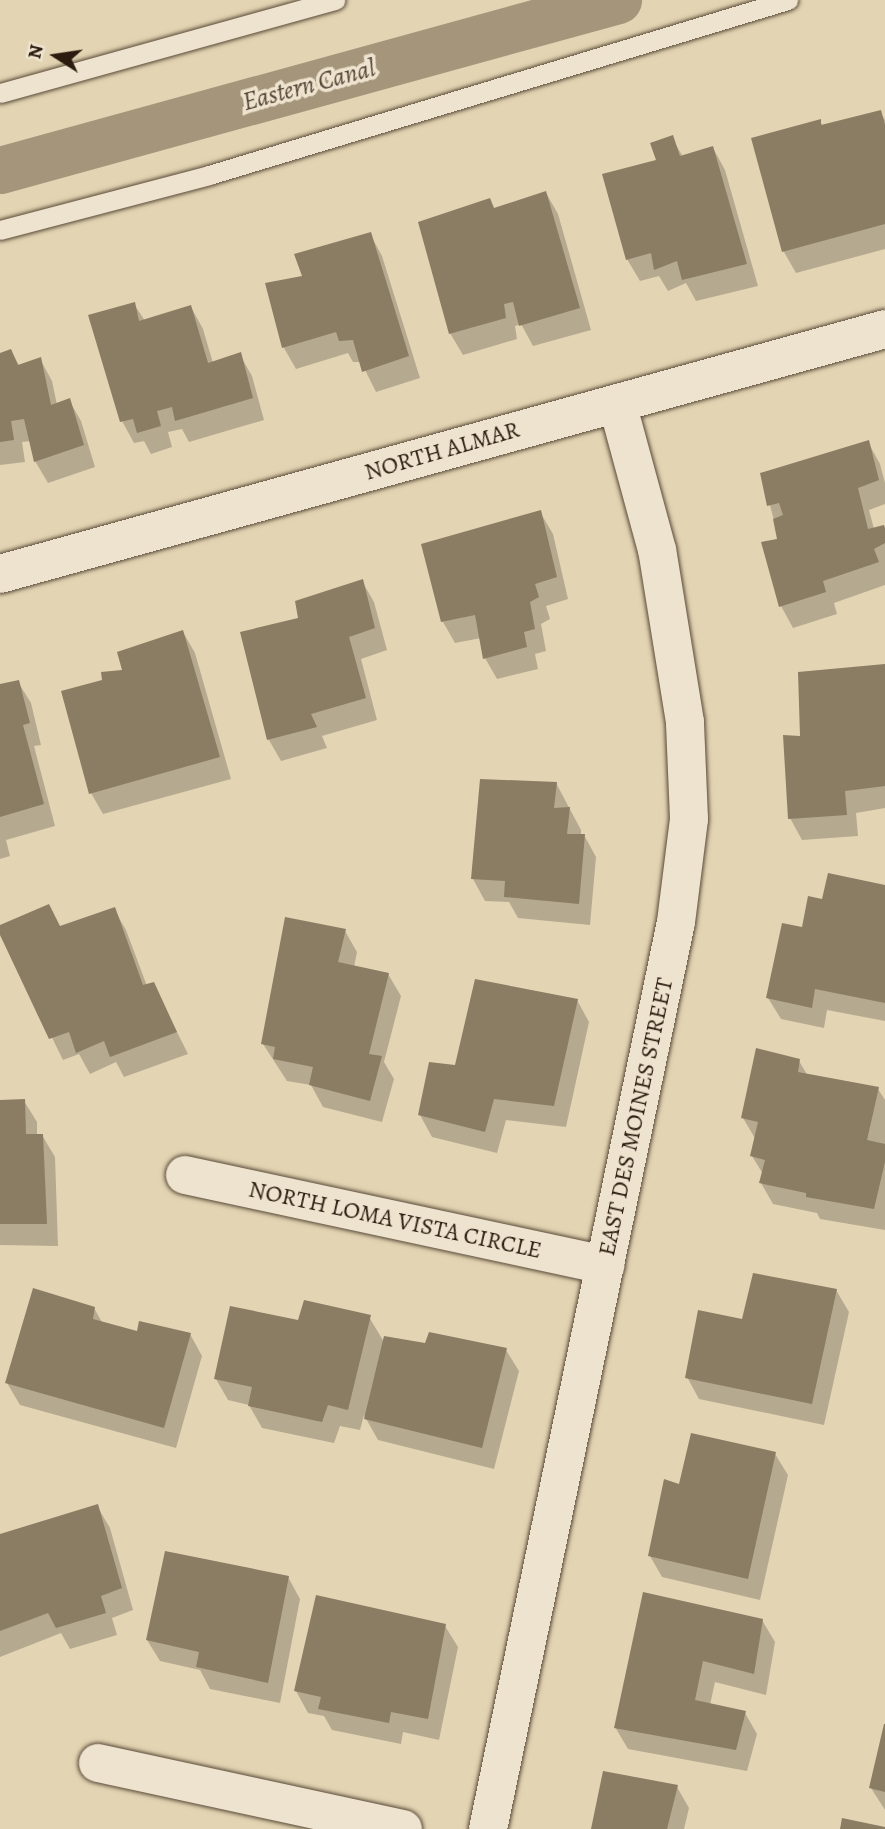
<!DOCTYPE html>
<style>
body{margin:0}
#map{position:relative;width:885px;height:1829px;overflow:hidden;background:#e3d4b3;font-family:Alegreya,serif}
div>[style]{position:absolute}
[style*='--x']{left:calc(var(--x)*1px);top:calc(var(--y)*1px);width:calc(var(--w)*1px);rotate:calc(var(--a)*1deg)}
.shadow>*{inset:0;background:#0003}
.canal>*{height:47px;margin:-23.5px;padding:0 23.5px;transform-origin:23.5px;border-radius:23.5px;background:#a4957b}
.building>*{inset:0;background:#8b7c64}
.roads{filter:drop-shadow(0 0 2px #594a38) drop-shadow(0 0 2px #594a38)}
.lane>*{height:19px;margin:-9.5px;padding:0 9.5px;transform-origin:9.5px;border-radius:9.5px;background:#ede3ce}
.street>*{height:38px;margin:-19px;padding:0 19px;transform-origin:19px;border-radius:19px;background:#ede3ce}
span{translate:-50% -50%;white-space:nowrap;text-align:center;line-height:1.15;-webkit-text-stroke:7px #ede3ce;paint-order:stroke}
.street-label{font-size:24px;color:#2b1c0f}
.water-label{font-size:26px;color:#554635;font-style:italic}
.north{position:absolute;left:21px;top:21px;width:70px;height:70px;-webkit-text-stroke:5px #ede3ce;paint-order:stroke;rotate:282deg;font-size:19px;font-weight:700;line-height:28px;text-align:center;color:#2b1c0f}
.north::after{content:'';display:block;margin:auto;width:24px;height:32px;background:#2b1c0f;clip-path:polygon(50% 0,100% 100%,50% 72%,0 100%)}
</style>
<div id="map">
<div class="shadow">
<div style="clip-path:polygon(880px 112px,885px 120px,885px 249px,796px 273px,784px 252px,753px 140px,820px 121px,823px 126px)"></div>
<div style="clip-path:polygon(672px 138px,683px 157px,713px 148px,725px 170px,758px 286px,696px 301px,686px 283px,668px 291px,659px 276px,640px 281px,627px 259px,659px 161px)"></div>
<div style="clip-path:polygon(546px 193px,558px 214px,591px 330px,533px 346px,521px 324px,515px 326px,517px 339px,463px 355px,450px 333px,494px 209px)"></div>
<div style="clip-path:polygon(370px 234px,382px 256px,420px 378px,376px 392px,361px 362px,353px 362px,348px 353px,296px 369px,284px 348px,267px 284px,304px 277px)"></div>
<div style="clip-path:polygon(134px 304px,145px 321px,191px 307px,203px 329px,213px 363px,240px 355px,252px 376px,264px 420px,189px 442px,182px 429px,168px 432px,172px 447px,151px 454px,144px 441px,134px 443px,122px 421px)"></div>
<div style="clip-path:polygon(11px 351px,20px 367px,40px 359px,52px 381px,57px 405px,69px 400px,81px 421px,95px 467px,48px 483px,35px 461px,31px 441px,22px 442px,25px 462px,0 465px,0 355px)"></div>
<div style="clip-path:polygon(868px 442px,880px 464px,885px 483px,885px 504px,869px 510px,874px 529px,885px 530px,885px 585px,834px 603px,837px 614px,793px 628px,781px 606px,779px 540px,762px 474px)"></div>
<div style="clip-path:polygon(540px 512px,553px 534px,568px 599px,546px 606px,550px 619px,541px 624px,546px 651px,535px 654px,538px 669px,497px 679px,485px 658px,481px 638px,455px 643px,443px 622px,423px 545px)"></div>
<div style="clip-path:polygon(362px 581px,374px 602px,387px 650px,361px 659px,377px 720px,322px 736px,327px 748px,281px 761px,269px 740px,242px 633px,300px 619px)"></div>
<div style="clip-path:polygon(183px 632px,195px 653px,231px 779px,103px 814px,91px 793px,103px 682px)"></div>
<div style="clip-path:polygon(885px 666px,885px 808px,856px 813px,858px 836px,802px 840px,790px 818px,802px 737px)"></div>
<div style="clip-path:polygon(18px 682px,31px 703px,41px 745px,34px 746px,55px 826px,6px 840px,10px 856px,0 859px,0 686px)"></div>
<div style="clip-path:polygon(556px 783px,581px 830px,581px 836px,584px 835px,596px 857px,590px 925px,518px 918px,509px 902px,485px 901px,473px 879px)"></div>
<div style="clip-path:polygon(885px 887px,885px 1021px,827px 1010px,824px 1028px,781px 1019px,768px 998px,803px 929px,823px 901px)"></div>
<div style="clip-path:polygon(114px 909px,126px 930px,147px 986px,153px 984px,188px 1054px,124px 1077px,116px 1062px,90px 1074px,79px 1054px,63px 1060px,0 931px,0 927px,61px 927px)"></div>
<div style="clip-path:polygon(345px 931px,357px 952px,354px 967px,388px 974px,401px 996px,384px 1062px,394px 1079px,382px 1122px,323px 1107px,311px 1085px,287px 1081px,263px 1044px)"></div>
<div style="clip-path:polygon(577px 1000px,589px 1022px,566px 1127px,506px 1120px,497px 1153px,432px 1137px,420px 1115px,456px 1067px)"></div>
<div style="clip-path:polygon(799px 1061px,808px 1076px,878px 1089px,885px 1100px,885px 1230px,820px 1219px,817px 1213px,773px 1204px,761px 1183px,763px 1174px,752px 1156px,756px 1140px,743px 1118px)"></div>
<div style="clip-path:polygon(24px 1101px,37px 1122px,37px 1135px,42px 1135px,55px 1157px,58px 1246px,0 1245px,0 1102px)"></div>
<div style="clip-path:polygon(836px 1290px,849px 1312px,824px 1425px,699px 1399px,687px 1377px,743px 1321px)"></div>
<div style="clip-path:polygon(94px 1308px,103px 1324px,138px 1333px,190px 1334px,202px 1356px,176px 1448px,20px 1405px,7px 1383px)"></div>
<div style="clip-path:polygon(369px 1317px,384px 1342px,506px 1350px,519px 1371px,494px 1469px,378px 1440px,364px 1415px,360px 1430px,340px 1426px,334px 1443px,262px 1428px,249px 1405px,228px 1400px,216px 1379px,299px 1322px)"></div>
<div style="clip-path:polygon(775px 1454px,788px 1475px,760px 1600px,662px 1577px,650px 1556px,680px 1486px)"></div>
<div style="clip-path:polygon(97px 1506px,110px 1528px,133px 1610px,112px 1618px,117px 1635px,70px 1649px,61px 1633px,0 1657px,0 1535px)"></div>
<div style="clip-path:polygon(288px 1577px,300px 1599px,280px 1703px,210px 1689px,200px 1670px,160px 1661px,147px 1640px)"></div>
<div style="clip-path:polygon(644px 1594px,762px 1620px,775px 1642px,766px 1695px,715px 1682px,710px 1705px,745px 1713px,757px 1734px,747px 1771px,628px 1749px,615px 1727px)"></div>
<div style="clip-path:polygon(445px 1626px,458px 1647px,439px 1740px,403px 1732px,401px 1744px,332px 1730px,324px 1716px,308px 1713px,296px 1691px)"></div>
<div style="clip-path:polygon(885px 1728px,885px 1810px,871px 1788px)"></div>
<div style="clip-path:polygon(677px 1787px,689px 1808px,684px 1829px,593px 1829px)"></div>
</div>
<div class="canal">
<div style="--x:0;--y:170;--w:641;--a:-15.38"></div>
</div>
<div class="building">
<div style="clip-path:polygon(881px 110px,885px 125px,885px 224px,782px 252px,751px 138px,821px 119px,821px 125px)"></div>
<div style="clip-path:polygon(673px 135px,680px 156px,713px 146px,747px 264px,682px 280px,677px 261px,654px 270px,651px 253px,626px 260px,602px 174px,656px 160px,650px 143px)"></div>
<div style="clip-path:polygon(546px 191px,580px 308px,519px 326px,513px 302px,504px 304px,506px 318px,449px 334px,418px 222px,490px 198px,494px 208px)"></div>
<div style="clip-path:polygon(371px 232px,409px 356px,362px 372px,353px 340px,339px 341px,336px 332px,282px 348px,265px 283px,302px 276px,294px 254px)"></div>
<div style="clip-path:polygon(135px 302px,139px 321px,191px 305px,208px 363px,241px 352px,253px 398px,175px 421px,172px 407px,157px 411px,161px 426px,137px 433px,133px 419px,120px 422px,88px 315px)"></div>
<div style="clip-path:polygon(11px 349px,18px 365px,41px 357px,51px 405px,70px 398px,84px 445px,34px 462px,24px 419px,11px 421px,14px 440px,0 442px,0 353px)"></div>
<div style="clip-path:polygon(869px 440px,879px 480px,858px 488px,868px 529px,884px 525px,885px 528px,885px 543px,874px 549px,879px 562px,823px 581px,826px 592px,779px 607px,761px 542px,777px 539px,773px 519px,783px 515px,779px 503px,767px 506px,760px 473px)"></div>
<div style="clip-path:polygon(541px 510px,557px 577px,535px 584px,539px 597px,530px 602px,535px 629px,524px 632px,527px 647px,483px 659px,475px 615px,441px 622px,421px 544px)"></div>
<div style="clip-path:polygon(363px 579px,375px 628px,349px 637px,366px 698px,311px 714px,317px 727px,267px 740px,240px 632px,298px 618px,295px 601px)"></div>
<div style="clip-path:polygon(183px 630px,220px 757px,89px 794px,61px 691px,102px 680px,101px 672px,122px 670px,117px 652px)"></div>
<div style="clip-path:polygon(885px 664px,885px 786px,845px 791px,847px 815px,788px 819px,783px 735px,800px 736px,798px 672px)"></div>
<div style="clip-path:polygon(19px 680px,30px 723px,23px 725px,44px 804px,0 817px,0 684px)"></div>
<div style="clip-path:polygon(480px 779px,557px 782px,554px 808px,570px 807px,567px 834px,585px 834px,579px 904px,504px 897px,505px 881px,471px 879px)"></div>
<div style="clip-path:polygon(828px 873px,885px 885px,885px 1003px,815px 989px,812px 1008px,766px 998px,782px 923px,802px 927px,808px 896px,822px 899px)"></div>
<div style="clip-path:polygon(49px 904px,60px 926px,115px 907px,143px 985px,154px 982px,177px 1032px,110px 1057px,104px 1041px,76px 1053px,69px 1032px,49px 1039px,0 935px,0 925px)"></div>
<div style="clip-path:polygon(285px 917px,346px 929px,338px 962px,389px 973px,369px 1054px,382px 1056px,370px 1101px,309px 1085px,313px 1067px,273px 1059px,275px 1047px,261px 1044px)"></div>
<div style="clip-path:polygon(475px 979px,578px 999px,554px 1106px,494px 1099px,485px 1132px,418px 1115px,429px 1062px,455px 1065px)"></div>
<div style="clip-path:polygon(756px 1048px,800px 1059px,798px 1072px,879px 1087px,867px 1140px,885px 1144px,885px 1162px,874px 1209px,806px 1197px,806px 1193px,759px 1183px,765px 1160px,750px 1156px,758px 1122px,741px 1118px)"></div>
<div style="clip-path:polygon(25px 1099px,26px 1134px,43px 1134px,47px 1224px,0 1224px,0 1100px)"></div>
<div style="clip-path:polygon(753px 1273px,837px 1289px,812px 1404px,685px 1378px,698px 1310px,742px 1319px)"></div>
<div style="clip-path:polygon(33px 1288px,95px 1307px,93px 1319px,137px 1331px,139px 1321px,191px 1333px,164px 1428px,5px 1383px)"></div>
<div style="clip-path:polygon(304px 1300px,371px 1315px,348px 1410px,328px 1405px,322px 1422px,248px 1406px,252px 1387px,214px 1379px,230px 1306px,298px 1320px)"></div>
<div style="clip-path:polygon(429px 1332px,507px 1348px,482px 1448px,364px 1419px,384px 1336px,425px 1343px)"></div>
<div style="clip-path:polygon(691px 1433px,776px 1452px,748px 1579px,648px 1556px,664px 1479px,679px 1484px)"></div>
<div style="clip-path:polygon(98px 1504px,122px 1588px,101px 1596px,106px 1613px,56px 1628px,48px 1613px,0 1631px,0 1534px)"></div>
<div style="clip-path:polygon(165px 1551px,289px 1576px,268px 1683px,196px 1667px,199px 1652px,146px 1640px)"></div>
<div style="clip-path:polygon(643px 1592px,763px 1619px,754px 1674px,703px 1661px,695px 1700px,746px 1711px,736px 1750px,614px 1728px)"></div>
<div style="clip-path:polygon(316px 1595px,446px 1624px,428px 1719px,391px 1712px,389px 1723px,318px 1709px,321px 1697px,294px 1691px)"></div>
<div style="clip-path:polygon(884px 1724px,885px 1724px,885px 1792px,869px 1788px)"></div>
<div style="clip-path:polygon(603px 1771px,678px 1785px,667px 1829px,591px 1829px)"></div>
<div style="clip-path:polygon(842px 1818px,885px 1827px,885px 1829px,840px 1829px)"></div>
</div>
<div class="roads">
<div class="lane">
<div style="--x:0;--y:93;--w:348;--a:-15.5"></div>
<div style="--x:0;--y:230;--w:216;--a:-14.7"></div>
<div style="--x:209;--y:175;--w:605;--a:-16.82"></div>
</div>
<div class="street">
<div style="--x:0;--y:574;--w:918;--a:-15.47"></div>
<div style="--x:185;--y:1175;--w:430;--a:12.1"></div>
<div style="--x:98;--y:1763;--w:312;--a:12.2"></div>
<div style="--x:488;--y:1829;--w:926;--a:-78.29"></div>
<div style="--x:676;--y:922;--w:104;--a:-82.8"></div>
<div style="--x:689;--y:819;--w:97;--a:-92.4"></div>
<div style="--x:685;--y:722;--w:174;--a:-99.2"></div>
<div style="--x:657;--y:550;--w:152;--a:-105.2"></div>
</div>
</div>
<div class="street-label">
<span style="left:442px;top:451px;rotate:-16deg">NORTH ALMAR</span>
<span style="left:636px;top:1117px;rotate:-78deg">EAST DES MOINES STREET</span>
<span style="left:395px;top:1220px;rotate:12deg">NORTH LOMA VISTA CIRCLE</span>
</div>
<div class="water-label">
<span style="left:309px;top:85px;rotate:-15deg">Eastern Canal</span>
</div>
<div class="north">N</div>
</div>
